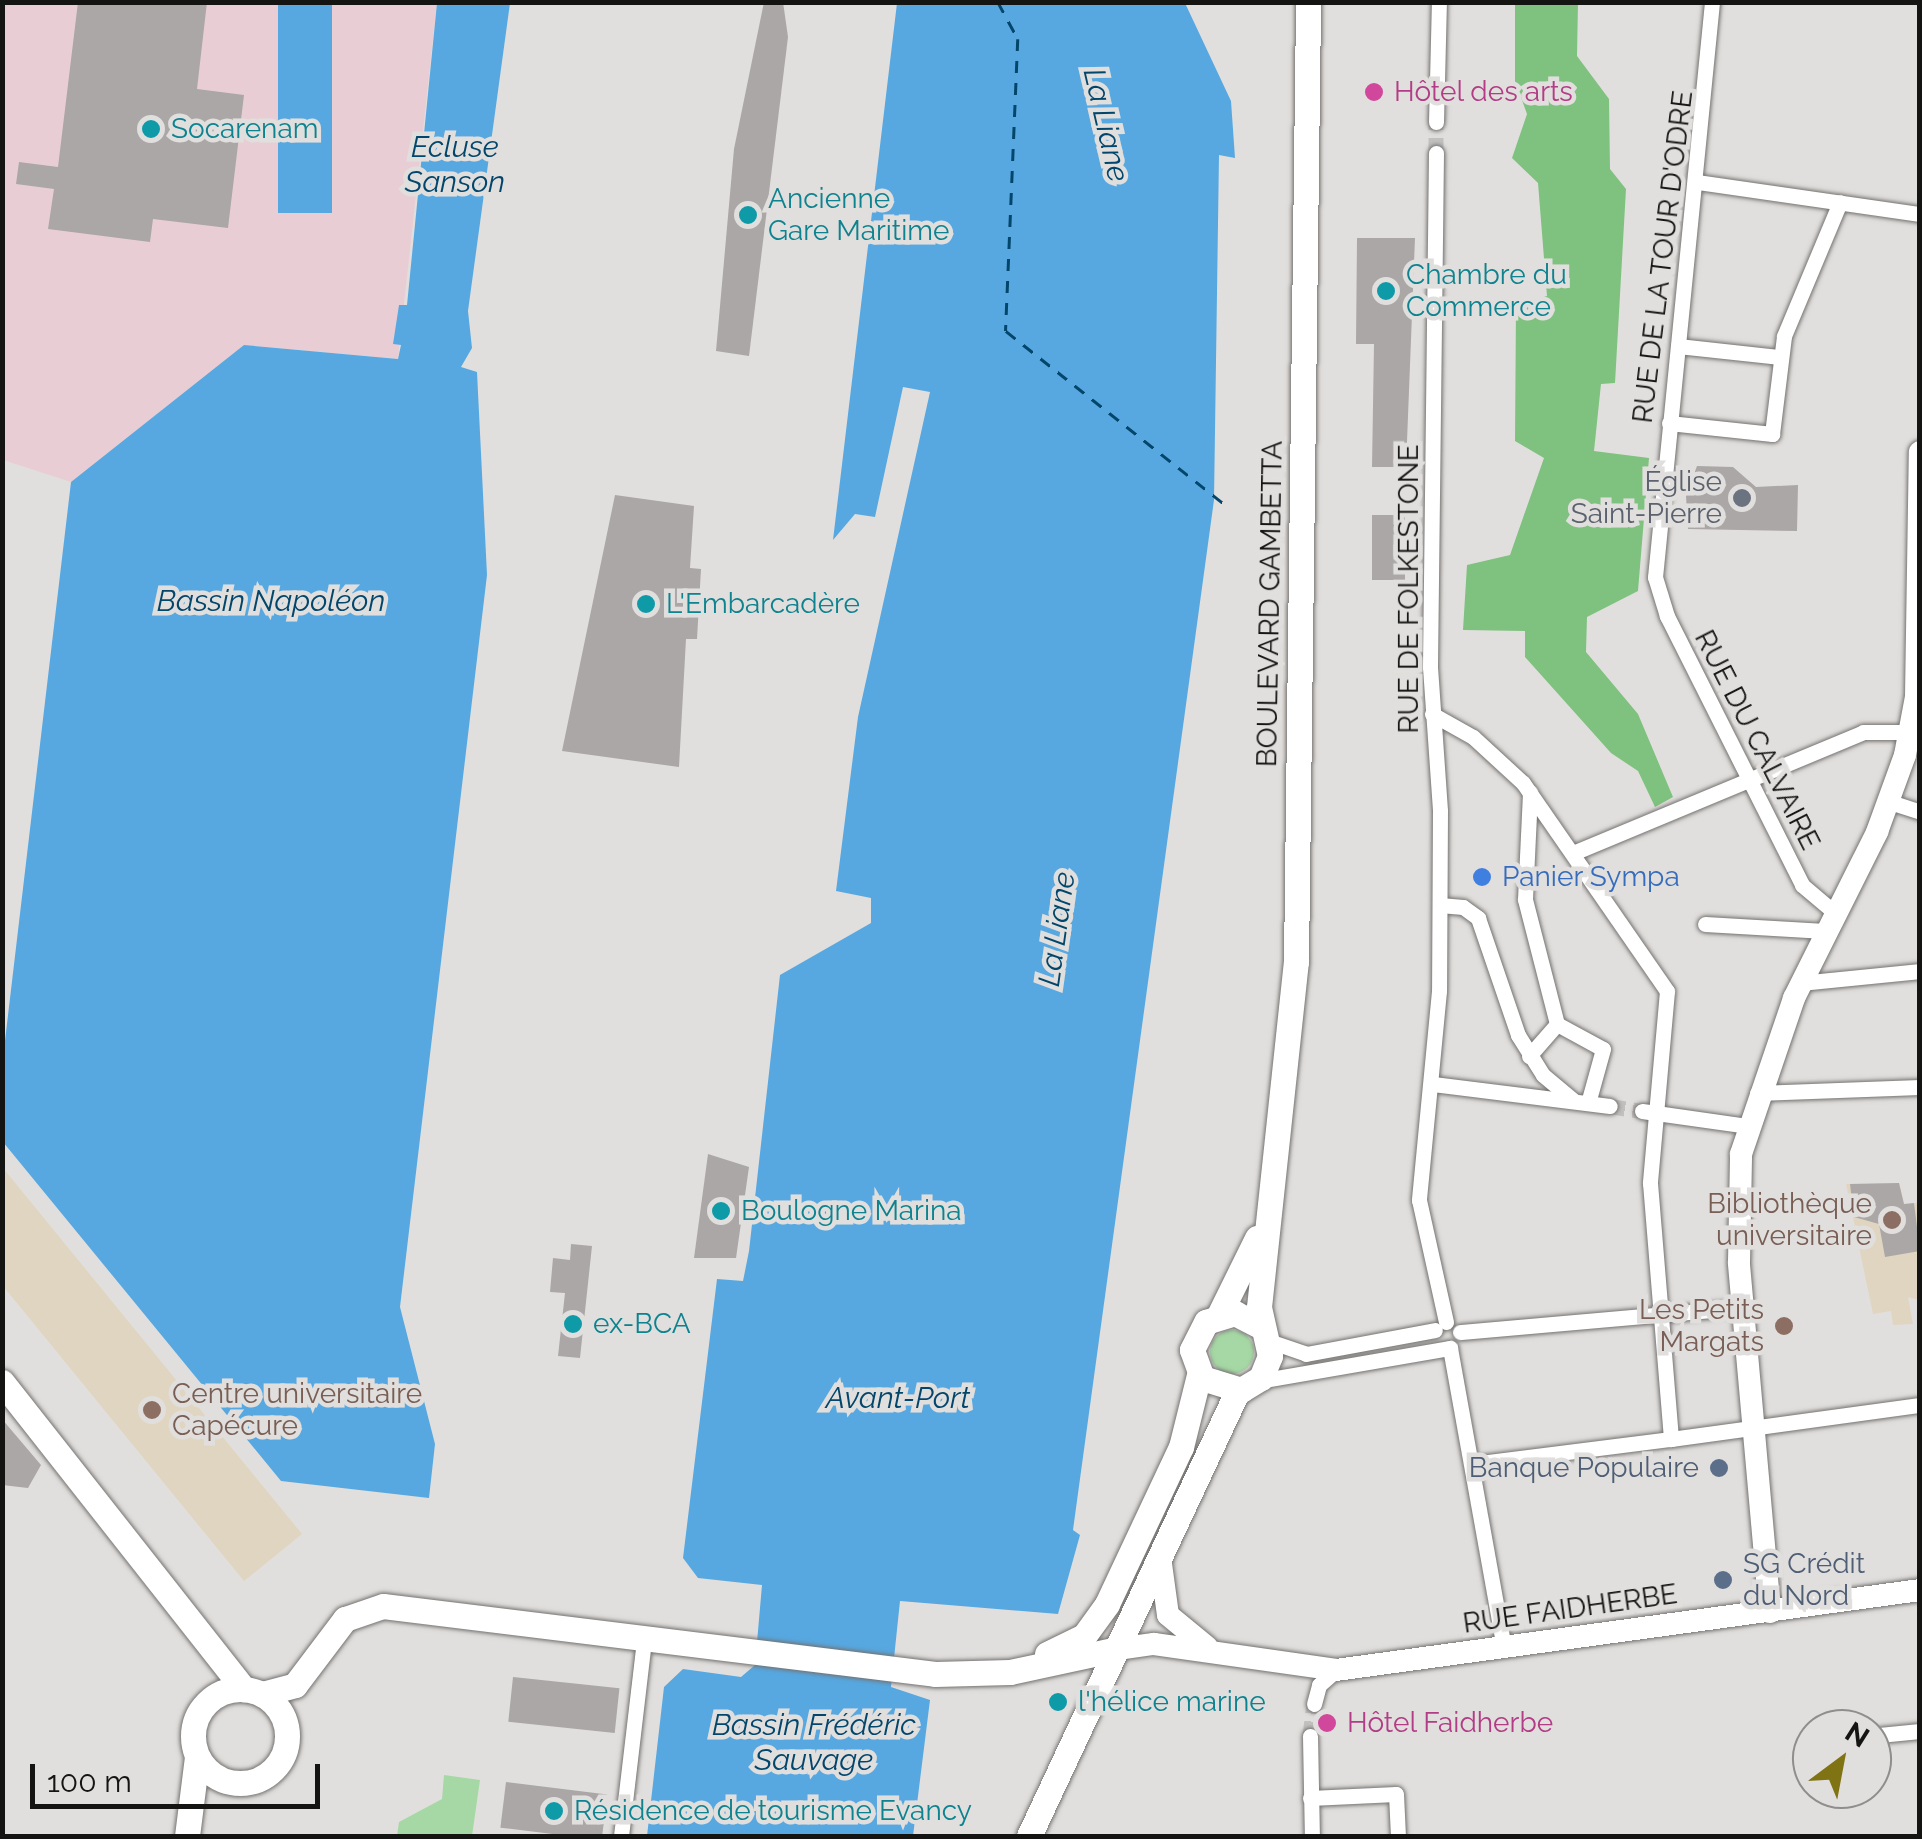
<!DOCTYPE html>
<meta charset="utf-8">
<style>
body{margin:0}
#map{position:relative;width:1922px;height:1839px;overflow:hidden;background:#e1dfdd;font-family:Raleway,sans-serif}
div>[style]{position:absolute}
[style*='--x']{left:calc(var(--x)*1px);top:calc(var(--y)*1px);width:calc(var(--w)*1px);rotate:calc(var(--a)*1deg)}
.industrial>*{inset:0;background:#e8ced4}
.education>*{inset:0;background:#e0d5c0}
.green>*{inset:0;background:#a6d8a5}
.round{border-radius:50%}
.forest>*{inset:0;background:#7fc17f}
.water>*{inset:0;background:#57a8e1;transform-origin:0 0}
.ferry>*{height:2.5px;margin-top:-1.25px;transform-origin:0;background:repeating-linear-gradient(90deg,#03466c 0 12px,transparent 0 22px)}
.building>*{inset:0;background:#aaa7a6;transform-origin:0 0}
.street-tunnel>*{height:15px;margin-top:-7.5px;transform-origin:0;background:repeating-linear-gradient(90deg,#c2c1bf 0 15px,transparent 0 23px)}
.roads{filter:drop-shadow(0 0 2px #747270) drop-shadow(0 0 2px #747270)}
.street>*{height:15px;margin:-7.5px;padding:0 7.5px;transform-origin:7.5px;border-radius:7.5px;background:#fff}
.secondary>*{height:22px;margin:-11px;padding:0 11px;transform-origin:11px;border-radius:11px;background:#fff}
.primary>*{height:25px;margin:-12.5px;padding:0 12.5px;transform-origin:12.5px;border-radius:12.5px;background:#fff}
.primary>.ring{margin:-12.5px;padding:0;box-sizing:content-box;background:none;border:25px solid #fff;border-radius:50%}
.dots>*{width:28px;height:28px;translate:-50% -50%;box-sizing:border-box;border:5px solid #e1dfdd;border-radius:50%}
span{translate:-50% -50%;white-space:nowrap;text-align:center;line-height:1.15;-webkit-text-stroke:9px #e1dfdd;paint-order:stroke}
.hotel-label{font-size:28px;color:#b23c85}
.left{translate:0 -50%;text-align:left}
.culture-label{font-size:28px;color:#0d838f}
.street-label{font-size:28px;color:#141413}
.worship-label{font-size:28px;color:#5b616d}
.right{translate:-100% -50%;text-align:right}
.shop-label{font-size:28px;color:#366cbe}
.education-label{font-size:28px;color:#785e54}
.service-label{font-size:28px;color:#4e5e75}
.water-label{font-size:30px;color:#03466c;font-style:italic}
.frame{position:absolute;inset:0;border:5px solid #141413;pointer-events:none}
.north{position:absolute;left:1792px;top:1709px;width:100px;height:100px;box-sizing:border-box;background:#e1dfdd;border:2px solid #8f8e8c;border-radius:50%;rotate:32deg;font-size:28px;font-weight:700;line-height:40px;text-align:center;color:#141413}
.north::after{content:'';display:block;margin:auto;width:35px;height:45px;background:#807314;clip-path:polygon(50% 0,100% 100%,50% 72%,0 100%)}
.scale{position:absolute;left:30px;top:1764px;width:290px;height:45px;box-sizing:border-box;border:5px solid #141413;border-top:0;padding-left:12px;font-size:30px;line-height:35px;white-space:nowrap;color:#141413;-webkit-text-stroke:8px #e1dfdd;paint-order:stroke}
</style>
<div id="map">
<div class="industrial">
<div style="clip-path:polygon(3px 3px,437px 3px,398px 359px,244px 345px,71px 482px,3px 460px)"></div>
</div>
<div class="education">
<div style="clip-path:polygon(3px 1168px,302px 1534px,244px 1581px,3px 1286px)"></div>
<div style="clip-path:polygon(1899px 1183px,1904px 1204px,1919px 1203px,1919px 1300px,1908px 1297px,1913px 1324px,1893px 1325px,1891px 1311px,1873px 1314px,1846px 1184px)"></div>
</div>
<div class="green">
<div class="round" style="left:1210px;top:1330px;width:44px;height:44px"></div>
<div style="clip-path:polygon(444px 1775px,480px 1780px,472px 1836px,397px 1836px,399px 1822px,442px 1799px)"></div>
</div>
<div class="forest">
<div style="clip-path:polygon(1515px 3px,1578px 3px,1577px 56px,1609px 99px,1610px 169px,1626px 189px,1615px 383px,1601px 384px,1594px 451px,1649px 458px,1638px 591px,1587px 617px,1586px 652px,1638px 714px,1673px 797px,1655px 807px,1638px 771px,1611px 753px,1525px 657px,1525px 631px,1463px 630px,1467px 565px,1510px 555px,1544px 458px,1515px 441px,1516px 305px,1547px 296px,1538px 183px,1512px 158px,1527px 114px,1515px 81px)"></div>
</div>
<div class="water">
<div style="left:278px;top:3px;width:54px;height:210px"></div>
<div style="clip-path:polygon(437px 3px,510px 3px,468px 311px,472px 348px,461px 367px,477px 372px,487px 575px,400px 1307px,435px 1444px,429px 1498px,281px 1481px,3px 1142px,2px 1066px,71px 482px,244px 345px,398px 359px,401px 345px,393px 344px,399px 305px,407px 305px)"></div>
<div style="clip-path:polygon(897px 3px,1185px 3px,1231px 101px,1235px 158px,1219px 155px,1214px 500px,1073px 1530px,1080px 1535px,1058px 1614px,900px 1601px,891px 1687px,930px 1700px,913px 1836px,647px 1836px,664px 1687px,683px 1669px,741px 1677px,755px 1665px,762px 1585px,698px 1578px,683px 1558px,717px 1279px,743px 1281px,749px 1251px,780px 975px,871px 923px,871px 898px,836px 891px,858px 717px,930px 392px,903px 387px,875px 517px,855px 514px,833px 540px)"></div>
</div>
<div class="ferry">
<div style="--x:998;--y:2;--w:42;--a:61.6"></div>
<div style="--x:1018;--y:39;--w:292;--a:92.4"></div>
<div style="--x:1006;--y:331;--w:278;--a:38.4"></div>
</div>
<div class="building">
<div style="clip-path:polygon(78px 2px,207px 2px,197px 89px,244px 95px,228px 228px,153px 219px,150px 242px,48px 229px,54px 189px,16px 184px,19px 162px,58px 167px)"></div>
<div style="clip-path:polygon(764px 2px,783px 2px,788px 37px,749px 356px,716px 351px,734px 149px)"></div>
<div style="clip-path:polygon(1357px 238px,1415px 238px,1406px 467px,1372px 467px,1374px 344px,1356px 344px)"></div>
<div style="clip-path:polygon(1697px 466px,1733px 467px,1756px 487px,1798px 485px,1797px 531px,1688px 529px,1686px 496px)"></div>
<div style="clip-path:polygon(615px 495px,694px 506px,690px 568px,701px 569px,697px 639px,686px 639px,679px 767px,562px 751px)"></div>
<div style="left:1372px;top:515px;width:33px;height:65px"></div>
<div style="clip-path:polygon(708px 1154px,749px 1167px,736px 1258px,694px 1258px)"></div>
<div style="clip-path:polygon(1899px 1183px,1904px 1204px,1914px 1203px,1920px 1251px,1885px 1257px,1879px 1224px,1854px 1217px,1850px 1184px)"></div>
<div style="clip-path:polygon(571px 1244px,592px 1246px,580px 1358px,558px 1356px,565px 1293px,550px 1292px,553px 1258px,570px 1260px)"></div>
<div style="clip-path:polygon(2px 1419px,41px 1465px,28px 1488px,2px 1485px)"></div>
<div style="left:513px;top:1677px;width:107px;height:45px;rotate:6deg"></div>
<div style="left:506px;top:1782px;width:102px;height:46px;rotate:7deg"></div>
</div>
<div class="street-tunnel">
<div style="--x:1436;--y:153;--w:31;--a:-90"></div>
<div style="--x:1610;--y:1106;--w:32;--a:9"></div>
<div style="--x:1310;--y:1736;--w:32;--a:-83"></div>
</div>
<div class="roads">
<div class="street">
<div style="--x:1712;--y:2;--w:578;--a:95.66"></div>
<div style="--x:1655;--y:577;--w:41;--a:72.9"></div>
<div style="--x:1667;--y:616;--w:301;--a:63.3"></div>
<div style="--x:1802;--y:885;--w:42;--a:40.2"></div>
<div style="--x:1436;--y:122;--w:120;--a:-88.6"></div>
<div style="--x:1436;--y:153;--w:514;--a:90.67"></div>
<div style="--x:1430;--y:667;--w:144;--a:86"></div>
<div style="--x:1440;--y:811;--w:180;--a:90.3"></div>
<div style="--x:1439;--y:991;--w:210;--a:95.5"></div>
<div style="--x:1419;--y:1200;--w:125;--a:77.5"></div>
<div style="--x:1697;--y:182;--w:225;--a:8.2"></div>
<div style="--x:1678;--y:346;--w:103;--a:6.2"></div>
<div style="--x:1669;--y:423;--w:104;--a:6.1"></div>
<div style="--x:1772;--y:434;--w:99;--a:-83"></div>
<div style="--x:1784;--y:336;--w:145;--a:-67.3"></div>
<div style="--x:1432;--y:714;--w:47;--a:29.3"></div>
<div style="--x:1473;--y:737;--w:68;--a:42.6"></div>
<div style="--x:1523;--y:783;--w:253;--a:55.3"></div>
<div style="--x:1667;--y:991;--w:193;--a:95.1"></div>
<div style="--x:1650;--y:1183;--w:257;--a:85.3"></div>
<div style="--x:1671;--y:1439;--w:251;--a:-7.8"></div>
<div style="--x:1890;--y:802;--w:32;--a:18"></div>
<div style="--x:1573;--y:853;--w:314;--a:-22.6"></div>
<div style="--x:1863;--y:732;--w:53;--a:0"></div>
<div style="--x:1440;--y:905;--w:23;--a:5"></div>
<div style="--x:1463;--y:907;--w:19;--a:36"></div>
<div style="--x:1478;--y:918;--w:124;--a:71.1"></div>
<div style="--x:1518;--y:1035;--w:47;--a:58"></div>
<div style="--x:1543;--y:1075;--w:39;--a:40"></div>
<div style="--x:1705;--y:924;--w:120;--a:3.3"></div>
<div style="--x:1800;--y:983;--w:121;--a:-5.7"></div>
<div style="--x:1557;--y:1024;--w:52;--a:28.5"></div>
<div style="--x:1603;--y:1049;--w:56;--a:105.5"></div>
<div style="--x:1529;--y:1056;--w:43;--a:-48.8"></div>
<div style="--x:1557;--y:1024;--w:129;--a:-104.4"></div>
<div style="--x:1525;--y:899;--w:107;--a:-87.3"></div>
<div style="--x:1433;--y:1084;--w:178;--a:7.1"></div>
<div style="--x:1757;--y:1093;--w:163;--a:-2.1"></div>
<div style="--x:1642;--y:1111;--w:106;--a:8.1"></div>
<div style="--x:1460;--y:1332;--w:285;--a:-5"></div>
<div style="--x:1269;--y:1341;--w:39;--a:19"></div>
<div style="--x:1306;--y:1354;--w:131;--a:-10.5"></div>
<div style="--x:1450;--y:1348;--w:305;--a:79.8"></div>
<div style="--x:1258;--y:1381;--w:195;--a:-9.8"></div>
<div style="--x:1472;--y:1464;--w:201;--a:-7.2"></div>
<div style="--x:1314;--y:1704;--w:20;--a:-75"></div>
<div style="--x:1319;--y:1685;--w:23;--a:-41"></div>
<div style="--x:1879;--y:1735;--w:41;--a:-5.6"></div>
<div style="--x:1310;--y:1736;--w:100;--a:88.9"></div>
<div style="--x:1310;--y:1798;--w:86;--a:-2.7"></div>
<div style="--x:1396;--y:1794;--w:42;--a:87.3"></div>
<div style="--x:621;--y:1836;--w:198;--a:-83.3"></div>
</div>
<div class="secondary">
<div style="--x:1161;--y:1564;--w:51;--a:82.2"></div>
<div style="--x:1168;--y:1615;--w:50;--a:39.4"></div>
<div style="--x:1770;--y:1612;--w:351;--a:-95.1"></div>
<div style="--x:1739;--y:1262;--w:108;--a:-88.9"></div>
<div style="--x:1741;--y:1154;--w:165;--a:-71.2"></div>
<div style="--x:1794;--y:998;--w:186;--a:-63.4"></div>
<div style="--x:1877;--y:832;--w:82;--a:-70"></div>
<div style="--x:1905;--y:755;--w:59;--a:-79.3"></div>
<div style="--x:1916;--y:697;--w:245;--a:-89.1"></div>
<div style="--x:1117;--y:1649;--w:37;--a:-8"></div>
<div style="--x:1154;--y:1644;--w:184;--a:8.1"></div>
<div style="--x:1336;--y:1670;--w:589;--a:-7.8"></div>
</div>
<div class="primary">
<div style="--x:1219;--y:1315;--w:86;--a:-63.7"></div>
<div style="--x:1262;--y:1327;--w:30;--a:-153"></div>
<div style="--x:1235;--y:1313;--w:30;--a:163"></div>
<div style="--x:1206;--y:1322;--w:31;--a:117"></div>
<div style="--x:1192;--y:1350;--w:30;--a:70"></div>
<div style="--x:1202;--y:1378;--w:41;--a:17.1"></div>
<div style="--x:1241;--y:1390;--w:23;--a:-31"></div>
<div style="--x:1261;--y:1378;--w:24;--a:-68"></div>
<div style="--x:1270;--y:1356;--w:50;--a:-102.7"></div>
<div style="--x:1259;--y:1307;--w:347;--a:-83.9"></div>
<div style="--x:1296;--y:962;--w:960;--a:-89.28"></div>
<div style="--x:2;--y:1382;--w:391;--a:51.8"></div>
<div style="--x:1047;--y:1654;--w:41;--a:-25.9"></div>
<div style="--x:1084;--y:1636;--w:39;--a:-54"></div>
<div style="--x:1107;--y:1604;--w:174;--a:-64.8"></div>
<div style="--x:1181;--y:1447;--w:74;--a:-76"></div>
<div class="ring" style="left:193px;top:1689px;width:69px;height:69px"></div>
<div style="--x:262;--y:1694;--w:34;--a:-15"></div>
<div style="--x:295;--y:1685;--w:83;--a:-52.9"></div>
<div style="--x:345;--y:1619;--w:40;--a:-18.9"></div>
<div style="--x:383;--y:1606;--w:556;--a:7.02"></div>
<div style="--x:935;--y:1674;--w:75;--a:-1.5"></div>
<div style="--x:1010;--y:1672;--w:109;--a:-12.1"></div>
<div style="--x:187;--y:1836;--w:80;--a:-82.8"></div>
<div style="--x:1029;--y:1836;--w:491;--a:-64.9"></div>
</div>
</div>
<div class="dots">
<div style="left:1374px;top:92px;background:#d1479c"></div>
<div style="left:151px;top:129px;background:#0f9aa8"></div>
<div style="left:748px;top:215px;background:#0f9aa8"></div>
<div style="left:1386px;top:291px;background:#0f9aa8"></div>
<div style="left:1742px;top:498px;background:#6b7280"></div>
<div style="left:646px;top:604px;background:#0f9aa8"></div>
<div style="left:1482px;top:877px;background:#3f7fe0"></div>
<div style="left:721px;top:1211px;background:#0f9aa8"></div>
<div style="left:1892px;top:1220px;background:#8d6e63"></div>
<div style="left:573px;top:1324px;background:#0f9aa8"></div>
<div style="left:1784px;top:1326px;background:#8d6e63"></div>
<div style="left:152px;top:1410px;background:#8d6e63"></div>
<div style="left:1719px;top:1468px;background:#5c6f8a"></div>
<div style="left:1723px;top:1580px;background:#5c6f8a"></div>
<div style="left:1058px;top:1702px;background:#0f9aa8"></div>
<div style="left:1327px;top:1723px;background:#d1479c"></div>
<div style="left:554px;top:1811px;background:#0f9aa8"></div>
</div>
<div class="hotel-label">
<span class="left" style="left:1394px;top:92px">Hôtel des arts</span>
<span class="left" style="left:1347px;top:1723px">Hôtel Faidherbe</span>
</div>
<div class="culture-label">
<span class="left" style="left:171px;top:129px">Socarenam</span>
<span class="left" style="left:768px;top:215px">Ancienne<br>Gare Maritime</span>
<span class="left" style="left:1406px;top:291px">Chambre du<br>Commerce</span>
<span class="left" style="left:666px;top:604px">L'Embarcadère</span>
<span class="left" style="left:741px;top:1211px">Boulogne Marina</span>
<span class="left" style="left:593px;top:1324px">ex-BCA</span>
<span class="left" style="left:1078px;top:1702px">l'hélice marine</span>
<span class="left" style="left:574px;top:1811px">Résidence de tourisme Evancy</span>
</div>
<div class="street-label">
<span style="left:1663px;top:257px;rotate:-83deg">RUE DE LA TOUR D'ODRE</span>
<span style="left:1409px;top:589px;rotate:-90deg">RUE DE FOLKESTONE</span>
<span style="left:1270px;top:604px;rotate:-89deg">BOULEVARD GAMBETTA</span>
<span style="left:1757px;top:740px;rotate:63deg">RUE DU CALVAIRE</span>
<span style="left:1570px;top:1609px;rotate:-8deg">RUE FAIDHERBE</span>
</div>
<div class="worship-label">
<span class="right" style="left:1722px;top:498px">Église<br>Saint-Pierre</span>
</div>
<div class="shop-label">
<span class="left" style="left:1502px;top:877px">Panier Sympa</span>
</div>
<div class="education-label">
<span class="right" style="left:1872px;top:1220px">Bibliothèque<br>universitaire</span>
<span class="right" style="left:1764px;top:1326px">Les Petits<br>Margats</span>
<span class="left" style="left:172px;top:1410px">Centre universitaire<br>Capécure</span>
</div>
<div class="service-label">
<span class="right" style="left:1699px;top:1468px">Banque Populaire</span>
<span class="left" style="left:1743px;top:1580px">SG Crédit<br>du Nord</span>
</div>
<div class="water-label">
<span style="left:1106px;top:125px;rotate:77deg">La Liane</span>
<span style="left:455px;top:164px">Ecluse<br>Sanson</span>
<span style="left:271px;top:601px">Bassin Napoléon</span>
<span style="left:1057px;top:929px;rotate:-82deg">La Liane</span>
<span style="left:898px;top:1398px">Avant-Port</span>
<span style="left:814px;top:1742px">Bassin Frédéric<br>Sauvage</span>
</div>
<div class="frame"></div>
<div class="north">N</div>
<div class="scale">100 m</div>
</div>
